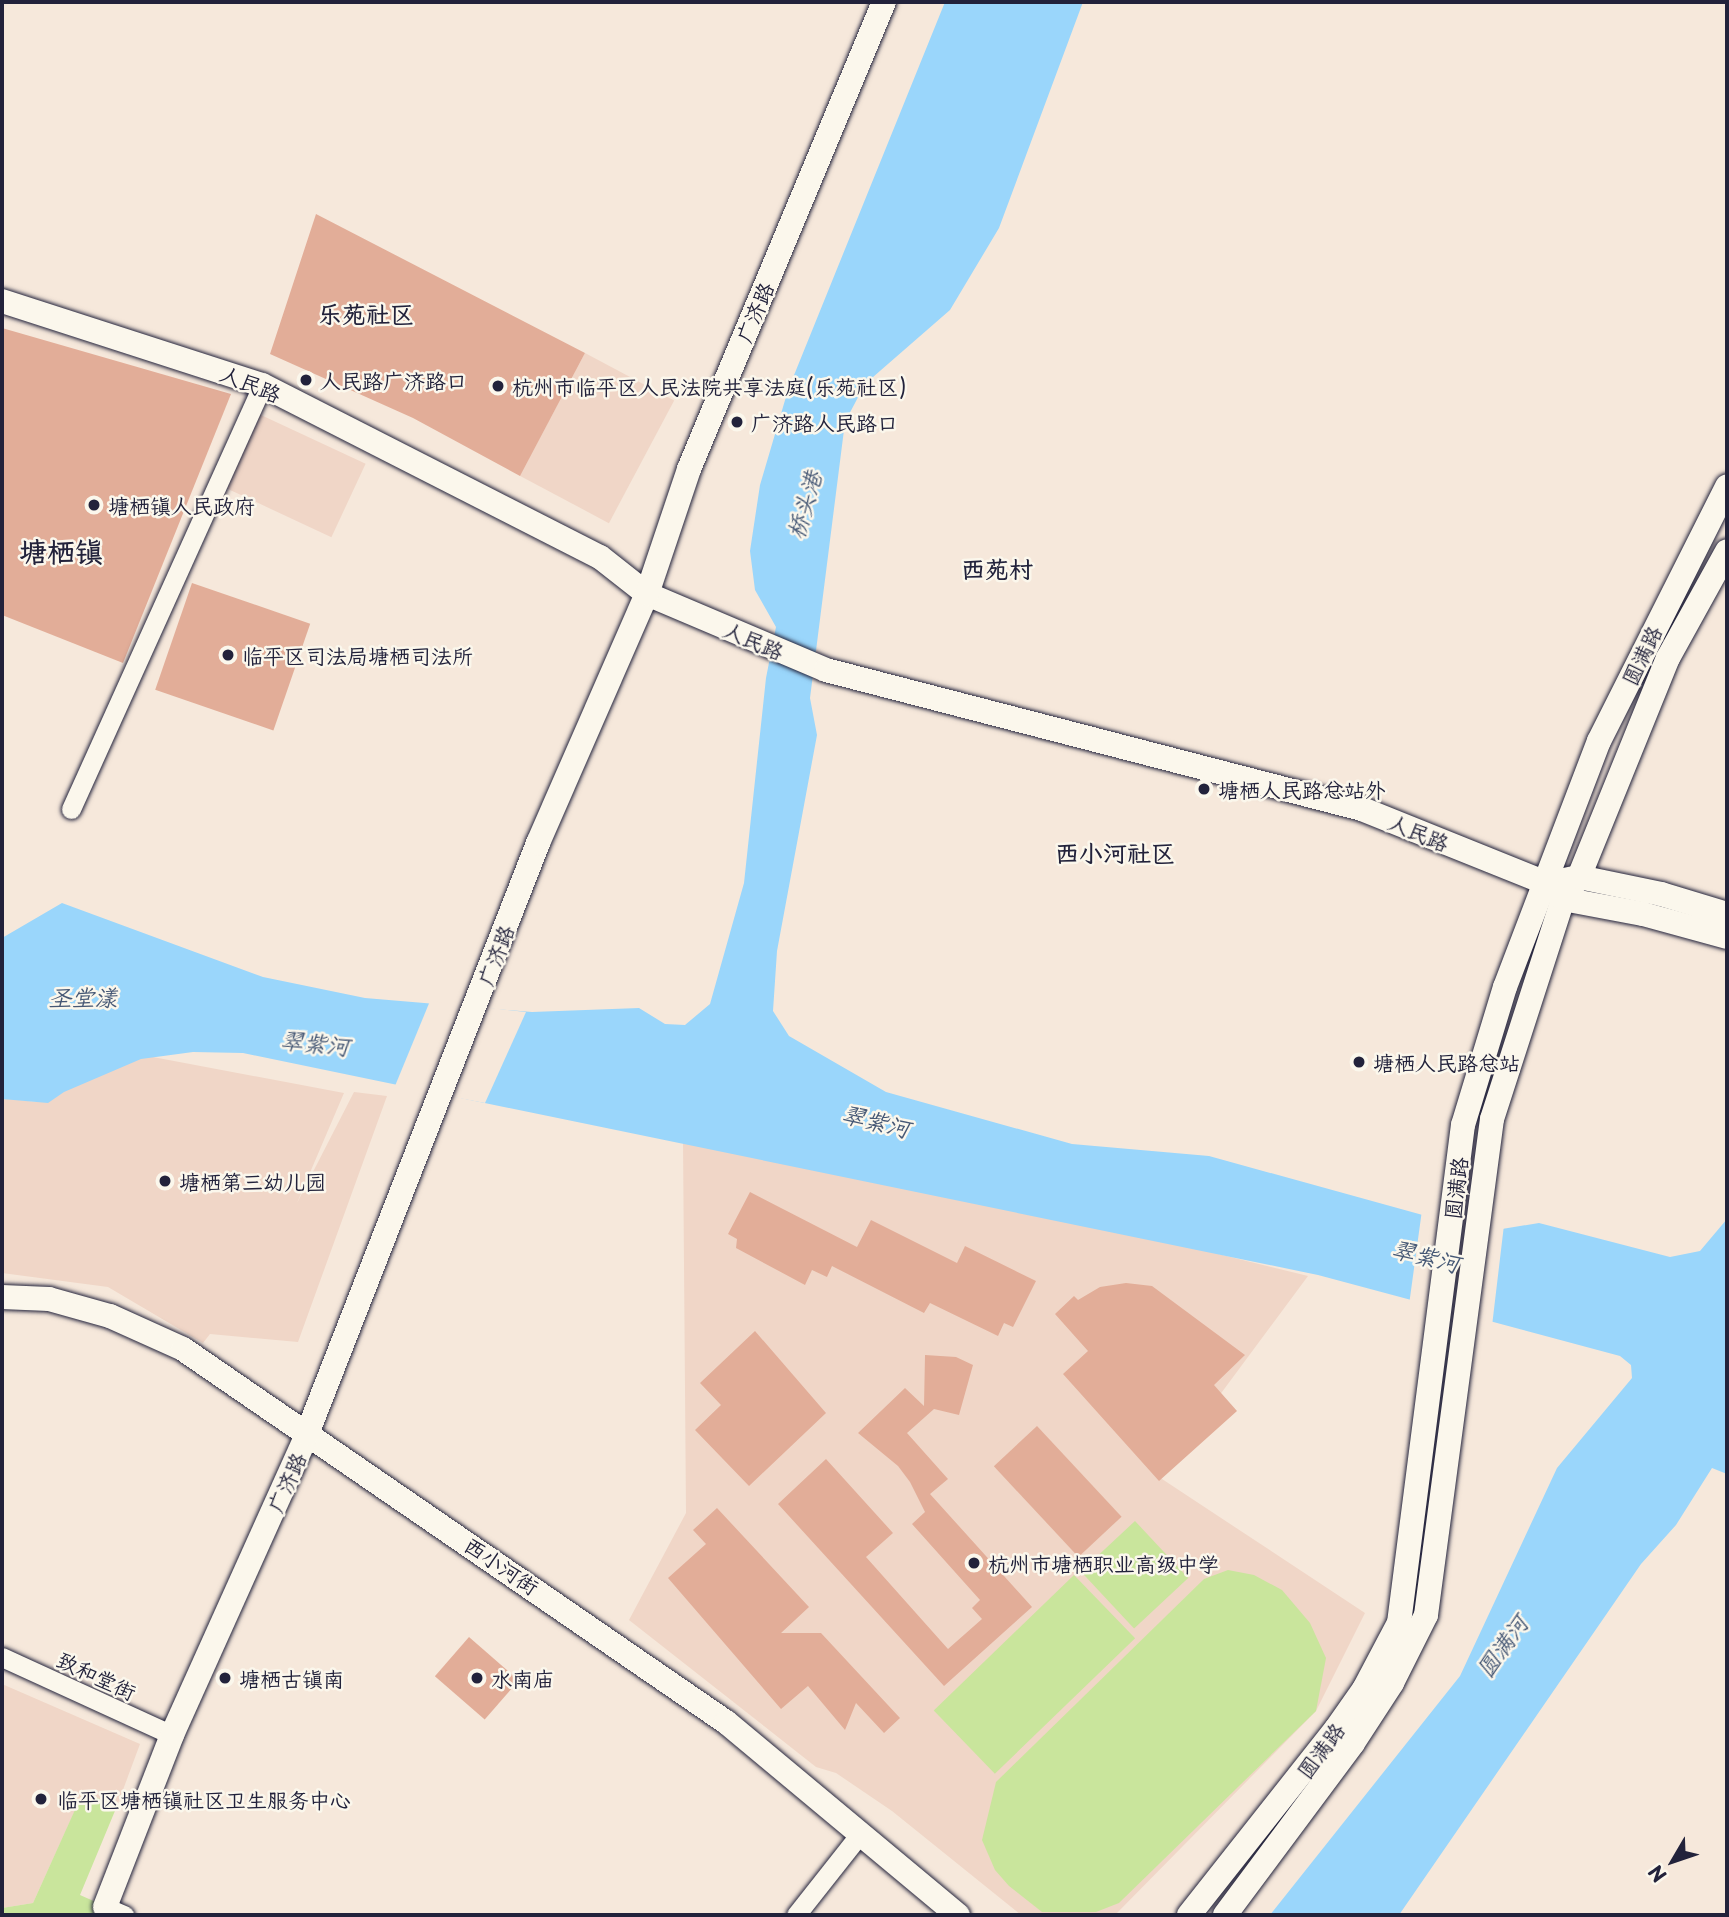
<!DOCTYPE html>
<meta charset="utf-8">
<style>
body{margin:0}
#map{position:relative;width:1729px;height:1917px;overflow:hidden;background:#f6e8db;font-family:"Playpen Sans","LXGW WenKai TC",sans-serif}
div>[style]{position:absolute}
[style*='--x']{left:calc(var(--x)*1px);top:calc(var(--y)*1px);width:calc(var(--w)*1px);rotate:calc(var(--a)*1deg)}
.built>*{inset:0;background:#f0d6c7;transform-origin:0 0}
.green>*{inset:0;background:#c9e59c;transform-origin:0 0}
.water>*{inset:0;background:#9ad6fb}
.pier>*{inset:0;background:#f6e8db}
.building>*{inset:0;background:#e2ad98;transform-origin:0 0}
.roads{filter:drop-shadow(0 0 2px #22223b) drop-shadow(0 0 2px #22223b)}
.minor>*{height:19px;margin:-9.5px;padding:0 9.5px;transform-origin:9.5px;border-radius:9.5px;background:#fbf7ec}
.tertiary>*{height:24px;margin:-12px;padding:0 12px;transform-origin:12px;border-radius:12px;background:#fbf7ec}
.dots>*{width:19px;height:19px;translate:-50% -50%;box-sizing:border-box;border:4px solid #fbf7ec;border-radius:50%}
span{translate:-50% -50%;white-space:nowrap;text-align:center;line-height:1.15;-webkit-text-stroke:5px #fbf7ec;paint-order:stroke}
.street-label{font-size:21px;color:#22223b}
.poi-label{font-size:21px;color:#22223b}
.left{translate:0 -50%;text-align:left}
.water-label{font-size:23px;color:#465875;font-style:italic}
.quarter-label{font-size:24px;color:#22223b;font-weight:700}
.district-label{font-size:28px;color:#22223b;font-weight:700}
.frame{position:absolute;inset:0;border:4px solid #22223b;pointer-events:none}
.north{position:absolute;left:1638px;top:1826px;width:70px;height:70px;-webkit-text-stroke:5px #fbf7ec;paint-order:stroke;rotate:231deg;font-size:19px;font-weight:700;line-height:28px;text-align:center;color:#22223b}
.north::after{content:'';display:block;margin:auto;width:24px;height:32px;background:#22223b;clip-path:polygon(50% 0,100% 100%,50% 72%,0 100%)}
</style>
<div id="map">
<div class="built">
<div style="left:585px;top:353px;width:101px;height:139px;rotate:28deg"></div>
<div style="left:246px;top:408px;width:132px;height:81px;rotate:25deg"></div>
<div style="clip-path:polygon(137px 1054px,344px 1093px,297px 1203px,354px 1092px,387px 1096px,298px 1342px,210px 1334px,203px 1343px,108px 1287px,2px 1273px,2px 1098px,36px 1102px)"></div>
<div style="clip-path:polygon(683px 1141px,1105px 1226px,1308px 1276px,1159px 1477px,1365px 1613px,1316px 1711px,1117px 1913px,1021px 1915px,892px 1811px,836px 1773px,816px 1767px,629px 1620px,686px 1513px)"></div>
<div style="clip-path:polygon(2px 1684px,140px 1744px,117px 1806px,83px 1793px,33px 1903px,2px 1908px)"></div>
</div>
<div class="green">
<div style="left:1135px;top:1521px;width:78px;height:74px;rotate:47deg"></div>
<div style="clip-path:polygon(1228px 1570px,1254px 1575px,1282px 1590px,1310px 1623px,1326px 1658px,1316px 1711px,1119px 1903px,1096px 1912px,1042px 1912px,1009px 1886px,995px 1870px,982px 1840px,996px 1782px,1204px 1579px)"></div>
<div style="left:1074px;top:1575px;width:88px;height:195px;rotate:46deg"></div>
<div style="clip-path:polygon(83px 1792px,117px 1806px,80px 1895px,125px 1915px,2px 1915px,2px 1908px,33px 1903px)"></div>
</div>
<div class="water">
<div style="clip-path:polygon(945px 2px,1083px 2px,999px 228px,950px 310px,865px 384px,845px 422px,810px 698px,817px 735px,777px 951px,773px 1011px,789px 1036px,886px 1092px,1072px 1144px,1209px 1156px,1466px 1227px,1502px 1229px,1539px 1223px,1670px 1257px,1700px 1251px,1727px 1219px,1727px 1474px,1712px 1468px,1676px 1525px,1641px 1564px,1399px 1915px,1270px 1915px,1460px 1676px,1557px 1468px,1632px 1378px,1631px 1365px,1620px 1356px,1318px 1275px,243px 1053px,193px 1052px,141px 1059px,64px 1092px,48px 1103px,2px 1099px,2px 938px,62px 903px,263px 977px,365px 998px,532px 1012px,639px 1008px,665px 1024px,685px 1025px,710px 1004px,744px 883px,766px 678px,776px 627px,755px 590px,750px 551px,760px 485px,788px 390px)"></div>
</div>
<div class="pier">
<div style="clip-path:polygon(430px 1001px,526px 1012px,485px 1103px,395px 1086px)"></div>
<div style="clip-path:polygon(1422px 1210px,1467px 1224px,1504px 1225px,1492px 1326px,1409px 1305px)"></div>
</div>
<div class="building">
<div style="clip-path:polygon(316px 214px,585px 353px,520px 476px,413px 418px,270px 354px)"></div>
<div style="clip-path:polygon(2px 328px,231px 394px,123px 663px,2px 615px)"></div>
<div style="left:192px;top:583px;width:125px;height:113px;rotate:19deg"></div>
<div style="clip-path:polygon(750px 1192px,857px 1247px,871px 1220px,957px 1263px,965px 1246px,1036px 1281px,1013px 1327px,1004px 1323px,998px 1336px,930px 1303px,924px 1313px,832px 1266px,827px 1277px,812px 1270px,805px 1285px,736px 1248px,737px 1239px,728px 1234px)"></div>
<div style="clip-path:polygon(1126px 1283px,1152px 1286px,1245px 1355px,1214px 1385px,1237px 1411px,1159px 1481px,1063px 1374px,1088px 1351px,1055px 1314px,1074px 1296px,1078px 1300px,1100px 1287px)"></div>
<div style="clip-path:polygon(755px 1331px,826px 1413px,749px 1486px,695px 1430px,721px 1405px,700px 1383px)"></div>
<div style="clip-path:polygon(925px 1355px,956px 1357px,973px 1365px,959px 1415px,934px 1409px,907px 1433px,948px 1479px,930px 1494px,1032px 1607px,944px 1686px,778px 1504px,826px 1459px,893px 1533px,866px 1557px,948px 1649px,982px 1619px,972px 1608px,980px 1600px,912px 1524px,925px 1512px,910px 1482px,898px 1466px,858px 1433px,905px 1388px,924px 1406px)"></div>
<div style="left:1037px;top:1426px;width:124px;height:59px;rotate:47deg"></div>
<div style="clip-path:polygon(717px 1508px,809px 1607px,781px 1633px,821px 1633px,900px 1718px,884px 1733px,856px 1703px,845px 1730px,808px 1686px,781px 1709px,668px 1578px,706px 1544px,693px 1530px)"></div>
<div style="left:469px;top:1637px;width:66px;height:52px;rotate:41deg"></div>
</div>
<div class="roads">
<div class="minor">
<div style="--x:71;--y:809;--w:465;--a:-65.7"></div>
<div style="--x:2;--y:1657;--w:187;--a:24.6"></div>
<div style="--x:105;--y:1907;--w:21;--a:23"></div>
<div style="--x:796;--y:1915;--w:103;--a:-51.7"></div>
</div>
<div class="tertiary">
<div style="--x:2;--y:301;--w:273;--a:17.9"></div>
<div style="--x:262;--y:385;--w:379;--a:27"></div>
<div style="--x:600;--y:557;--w:60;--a:38.2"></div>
<div style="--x:647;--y:594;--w:194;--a:23"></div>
<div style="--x:826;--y:670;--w:554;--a:14.54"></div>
<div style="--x:1362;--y:809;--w:198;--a:21.9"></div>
<div style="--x:1546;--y:883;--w:23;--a:43"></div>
<div style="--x:1563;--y:899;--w:81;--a:10.6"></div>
<div style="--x:1643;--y:914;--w:87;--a:15.3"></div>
<div style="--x:1564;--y:880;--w:15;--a:-11"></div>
<div style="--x:1579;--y:877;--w:84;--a:11.7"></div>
<div style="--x:1661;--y:894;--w:69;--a:16.9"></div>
<div style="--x:2;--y:1297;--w:47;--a:2.4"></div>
<div style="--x:49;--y:1299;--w:63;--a:15.6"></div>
<div style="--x:110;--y:1316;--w:80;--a:24.3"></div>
<div style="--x:183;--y:1349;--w:659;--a:34.49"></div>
<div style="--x:726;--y:1722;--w:302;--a:39.8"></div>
<div style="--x:105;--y:1907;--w:185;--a:-68.7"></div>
<div style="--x:172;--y:1735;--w:330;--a:-65.8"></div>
<div style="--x:307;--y:1434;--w:635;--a:-68.65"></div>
<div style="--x:538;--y:843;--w:272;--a:-66.4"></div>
<div style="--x:647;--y:594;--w:132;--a:-71.4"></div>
<div style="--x:689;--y:469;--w:506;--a:-67.34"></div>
<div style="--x:1189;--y:1915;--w:237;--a:-51.7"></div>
<div style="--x:1336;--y:1729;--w:49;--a:-55"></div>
<div style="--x:1364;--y:1689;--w:75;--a:-62.1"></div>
<div style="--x:1399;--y:1623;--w:502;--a:-82.68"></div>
<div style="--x:1463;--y:1125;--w:144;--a:-73.1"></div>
<div style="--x:1505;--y:987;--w:263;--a:-69.1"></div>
<div style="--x:1599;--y:741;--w:285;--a:-63.3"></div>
<div style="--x:1225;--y:1915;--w:214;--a:-53.3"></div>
<div style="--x:1353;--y:1743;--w:72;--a:-57"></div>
<div style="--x:1392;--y:1683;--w:76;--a:-63.4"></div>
<div style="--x:1426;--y:1615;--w:500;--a:-82.42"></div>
<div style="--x:1492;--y:1119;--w:231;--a:-72.1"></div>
<div style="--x:1563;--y:899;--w:27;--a:-54"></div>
<div style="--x:1579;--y:877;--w:236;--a:-67.9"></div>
<div style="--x:1668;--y:658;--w:122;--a:-61.1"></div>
</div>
</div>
<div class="dots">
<div style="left:306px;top:380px;background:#22223b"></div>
<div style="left:498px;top:386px;background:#22223b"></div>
<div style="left:737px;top:422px;background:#22223b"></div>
<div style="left:94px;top:505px;background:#22223b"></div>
<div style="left:228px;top:655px;background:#22223b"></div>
<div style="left:1204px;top:789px;background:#22223b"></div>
<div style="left:1359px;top:1062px;background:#22223b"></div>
<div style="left:165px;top:1181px;background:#22223b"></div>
<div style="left:974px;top:1563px;background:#22223b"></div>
<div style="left:225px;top:1678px;background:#22223b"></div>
<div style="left:477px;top:1678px;background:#22223b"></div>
<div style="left:41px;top:1799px;background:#22223b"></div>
</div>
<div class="street-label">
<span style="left:754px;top:312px;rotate:-67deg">广济路</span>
<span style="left:251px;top:383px;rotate:22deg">人民路</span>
<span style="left:754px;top:640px;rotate:23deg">人民路</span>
<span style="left:1641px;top:655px;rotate:-64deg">圆满路</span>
<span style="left:1419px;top:832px;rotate:22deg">人民路</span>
<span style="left:495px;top:955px;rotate:-69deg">广济路</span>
<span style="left:1455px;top:1188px;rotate:-83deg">圆满路</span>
<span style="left:286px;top:1482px;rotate:-66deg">广济路</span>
<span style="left:502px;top:1565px;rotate:34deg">西小河街</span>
<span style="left:97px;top:1675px;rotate:25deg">致和堂街</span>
<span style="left:1320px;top:1750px;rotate:-53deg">圆满路</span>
</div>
<div class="poi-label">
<span class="left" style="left:320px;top:380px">人民路广济路口</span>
<span class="left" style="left:512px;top:386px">杭州市临平区人民法院共享法庭(乐苑社区)</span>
<span class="left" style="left:751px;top:422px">广济路人民路口</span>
<span class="left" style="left:108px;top:505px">塘栖镇人民政府</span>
<span class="left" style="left:242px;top:655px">临平区司法局塘栖司法所</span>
<span class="left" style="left:1218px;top:789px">塘栖人民路总站外</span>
<span class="left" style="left:1373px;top:1062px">塘栖人民路总站</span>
<span class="left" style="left:179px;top:1181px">塘栖第三幼儿园</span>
<span class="left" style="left:988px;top:1563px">杭州市塘栖职业高级中学</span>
<span class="left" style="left:239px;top:1678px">塘栖古镇南</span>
<span class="left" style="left:491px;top:1678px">水南庙</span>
<span class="left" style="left:57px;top:1799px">临平区塘栖镇社区卫生服务中心</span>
</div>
<div class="water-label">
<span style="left:804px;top:505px;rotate:-74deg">桥头港</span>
<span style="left:83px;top:997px">圣堂漾</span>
<span style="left:315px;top:1043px;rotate:6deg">翠紫河</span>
<span style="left:876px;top:1121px;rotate:14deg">翠紫河</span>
<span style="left:1426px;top:1256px;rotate:14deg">翠紫河</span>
<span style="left:1502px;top:1646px;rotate:-54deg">圆满河</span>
</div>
<div class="quarter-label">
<span style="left:366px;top:314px">乐苑社区</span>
<span style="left:997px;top:569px">西苑村</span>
<span style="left:1115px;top:853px">西小河社区</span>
</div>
<div class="district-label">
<span style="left:61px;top:551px">塘栖镇</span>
</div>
<div class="frame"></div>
<div class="north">N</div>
</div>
